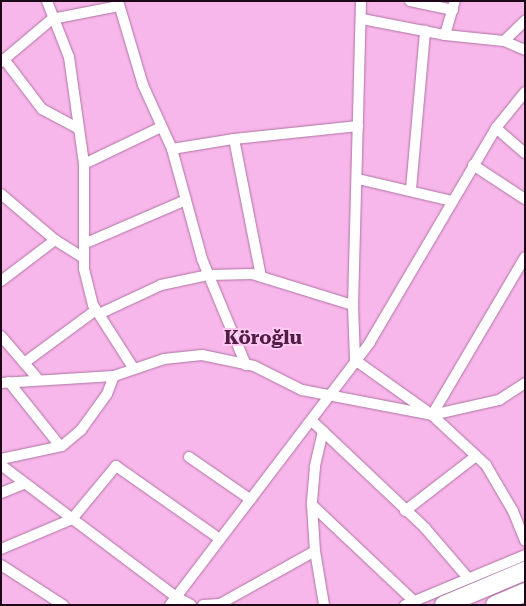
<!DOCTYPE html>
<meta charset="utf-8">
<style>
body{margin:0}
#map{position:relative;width:526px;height:606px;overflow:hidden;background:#f8b7ea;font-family:"Roboto Serif",serif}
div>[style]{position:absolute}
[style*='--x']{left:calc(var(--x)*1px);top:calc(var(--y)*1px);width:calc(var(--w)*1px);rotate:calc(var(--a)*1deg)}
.roads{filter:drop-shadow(0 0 1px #af73a3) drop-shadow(0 0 1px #af73a3)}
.street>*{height:10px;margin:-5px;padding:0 5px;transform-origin:5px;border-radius:5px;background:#fff}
.highway>*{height:18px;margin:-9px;padding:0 9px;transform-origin:9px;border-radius:9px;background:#fff}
span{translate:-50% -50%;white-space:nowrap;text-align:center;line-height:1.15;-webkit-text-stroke:4px #fec9f2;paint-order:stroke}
.district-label{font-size:19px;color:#501c48;font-weight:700}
.frame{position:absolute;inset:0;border:2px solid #1c0618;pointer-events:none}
</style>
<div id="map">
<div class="roads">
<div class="street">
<div style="--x:47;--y:1;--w:60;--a:68.6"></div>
<div style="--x:69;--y:57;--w:108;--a:82"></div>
<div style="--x:84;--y:164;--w:105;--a:90"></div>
<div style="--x:84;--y:269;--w:37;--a:76"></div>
<div style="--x:93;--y:305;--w:76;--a:57.4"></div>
<div style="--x:118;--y:1;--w:88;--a:73.4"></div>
<div style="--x:143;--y:85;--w:70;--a:65.6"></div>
<div style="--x:172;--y:149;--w:114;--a:74.7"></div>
<div style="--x:202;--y:259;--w:115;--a:67.5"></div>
<div style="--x:361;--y:1;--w:304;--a:91.5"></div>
<div style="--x:353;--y:305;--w:55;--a:87.9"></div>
<div style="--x:355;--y:360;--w:95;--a:35.5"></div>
<div style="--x:432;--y:415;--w:74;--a:42.8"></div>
<div style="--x:486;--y:465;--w:53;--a:59.6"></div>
<div style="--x:513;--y:511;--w:32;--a:68"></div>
<div style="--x:410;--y:1;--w:44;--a:11.8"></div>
<div style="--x:362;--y:19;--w:85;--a:10.9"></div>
<div style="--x:445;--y:35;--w:59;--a:5.8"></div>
<div style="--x:504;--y:41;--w:23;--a:23"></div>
<div style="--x:445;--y:35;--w:35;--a:-74"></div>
<div style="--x:504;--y:41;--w:29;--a:-44"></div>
<div style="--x:4;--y:59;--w:63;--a:52.8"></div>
<div style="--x:42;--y:109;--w:42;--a:28.4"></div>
<div style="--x:1;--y:62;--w:67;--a:-40.1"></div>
<div style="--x:52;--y:19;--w:68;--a:-11"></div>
<div style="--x:496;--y:128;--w:38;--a:41"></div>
<div style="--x:234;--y:139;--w:140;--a:78.9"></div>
<div style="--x:172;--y:149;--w:63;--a:-9.2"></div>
<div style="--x:234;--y:139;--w:125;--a:-6"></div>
<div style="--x:84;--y:164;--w:85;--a:-25.7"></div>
<div style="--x:473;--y:165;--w:62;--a:33.2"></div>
<div style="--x:358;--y:179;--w:97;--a:13.2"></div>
<div style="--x:411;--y:189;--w:159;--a:-84.9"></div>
<div style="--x:1;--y:194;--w:71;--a:40.4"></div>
<div style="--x:55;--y:240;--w:34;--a:32"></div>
<div style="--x:86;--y:243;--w:109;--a:-23.3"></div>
<div style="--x:1;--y:281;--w:68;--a:-37.2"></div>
<div style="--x:99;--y:314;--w:68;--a:-25.1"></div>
<div style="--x:161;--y:285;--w:49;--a:-11.8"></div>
<div style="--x:209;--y:275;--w:43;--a:-1.3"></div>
<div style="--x:252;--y:274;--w:106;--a:17.1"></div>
<div style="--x:1;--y:336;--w:58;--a:49.2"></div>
<div style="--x:24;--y:363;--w:89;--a:-36.4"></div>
<div style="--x:9;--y:382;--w:82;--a:51.4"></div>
<div style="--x:1;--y:383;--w:113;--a:-3.5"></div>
<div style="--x:114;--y:376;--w:53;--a:-18.8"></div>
<div style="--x:164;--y:359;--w:38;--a:-6"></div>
<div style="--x:202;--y:355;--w:53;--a:11.9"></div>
<div style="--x:254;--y:366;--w:54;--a:26.6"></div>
<div style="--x:302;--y:390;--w:132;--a:10.9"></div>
<div style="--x:432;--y:415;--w:69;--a:-12.6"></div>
<div style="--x:499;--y:400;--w:31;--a:-33"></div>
<div style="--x:432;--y:415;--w:183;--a:-59.5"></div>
<div style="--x:312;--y:421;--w:156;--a:43.4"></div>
<div style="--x:425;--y:528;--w:66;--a:49.3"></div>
<div style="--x:323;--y:431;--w:37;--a:103"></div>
<div style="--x:315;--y:467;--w:38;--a:95"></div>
<div style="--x:312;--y:505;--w:46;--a:86.3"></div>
<div style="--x:315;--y:551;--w:55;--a:80.5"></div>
<div style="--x:189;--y:457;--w:75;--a:34.7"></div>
<div style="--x:1;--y:459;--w:62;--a:-12"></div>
<div style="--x:62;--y:446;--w:25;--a:-40"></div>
<div style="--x:81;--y:430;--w:44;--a:-54.2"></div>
<div style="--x:107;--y:394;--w:19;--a:-69"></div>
<div style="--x:1;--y:465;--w:219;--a:37"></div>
<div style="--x:176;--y:597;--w:17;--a:28"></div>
<div style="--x:1;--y:493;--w:24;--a:-22"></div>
<div style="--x:312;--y:505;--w:140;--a:43.3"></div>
<div style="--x:405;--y:511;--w:90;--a:-37.8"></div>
<div style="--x:1;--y:549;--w:77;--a:-22.9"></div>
<div style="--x:72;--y:519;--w:69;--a:-50.3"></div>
<div style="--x:116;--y:466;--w:127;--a:35.1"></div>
<div style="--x:1;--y:565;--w:74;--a:32.8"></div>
<div style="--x:170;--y:605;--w:330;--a:-52.7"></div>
<div style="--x:370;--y:342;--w:248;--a:-59.5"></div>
<div style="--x:496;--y:128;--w:46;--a:-51.1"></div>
<div style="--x:203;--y:605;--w:17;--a:-3"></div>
<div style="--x:220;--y:604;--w:109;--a:-29.2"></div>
<div style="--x:405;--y:605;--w:130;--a:-22.6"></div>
</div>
<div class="highway">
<div style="--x:444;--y:605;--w:88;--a:-22.8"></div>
<div style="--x:495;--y:605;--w:33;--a:-23"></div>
</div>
</div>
<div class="district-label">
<span style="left:263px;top:338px">Köroğlu</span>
</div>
<div class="frame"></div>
</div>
